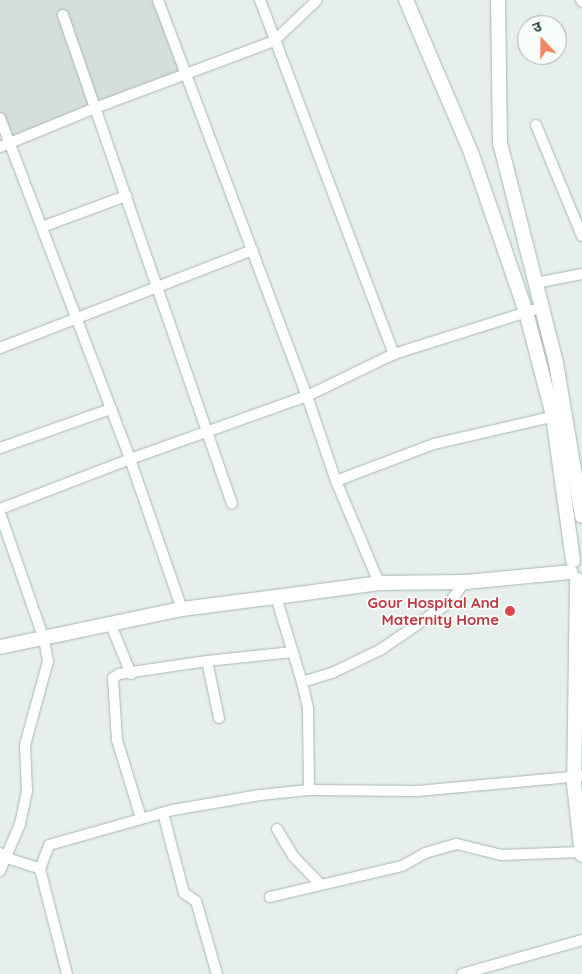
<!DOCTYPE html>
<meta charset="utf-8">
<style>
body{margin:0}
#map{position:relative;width:582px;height:974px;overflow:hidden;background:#e6efeb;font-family:Quicksand,"Noto Sans Devanagari",sans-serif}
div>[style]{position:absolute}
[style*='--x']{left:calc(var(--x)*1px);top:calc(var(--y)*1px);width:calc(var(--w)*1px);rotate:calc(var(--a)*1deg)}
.built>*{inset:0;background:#d4dfda}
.roads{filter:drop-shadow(0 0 1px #a8b8b2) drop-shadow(0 0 1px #a8b8b2)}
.street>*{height:10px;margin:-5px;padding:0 5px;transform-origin:5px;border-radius:5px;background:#fff}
.secondary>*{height:14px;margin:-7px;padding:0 7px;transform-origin:7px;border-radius:7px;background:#fff}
.dots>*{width:14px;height:14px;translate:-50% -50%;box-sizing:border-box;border:2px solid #f7fbf9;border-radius:50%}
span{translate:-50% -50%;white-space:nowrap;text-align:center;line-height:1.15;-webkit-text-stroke:4px #f7fbf9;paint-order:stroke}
.health-label{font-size:15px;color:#be3a42;font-weight:700}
.right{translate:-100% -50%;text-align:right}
.north{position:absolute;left:517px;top:15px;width:50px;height:50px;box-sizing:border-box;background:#f7fbf9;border:1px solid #a3b1ad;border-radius:50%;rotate:339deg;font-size:14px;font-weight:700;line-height:20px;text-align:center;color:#24423a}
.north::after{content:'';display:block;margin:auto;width:18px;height:22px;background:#f4845f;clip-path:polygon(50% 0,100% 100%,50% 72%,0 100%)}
</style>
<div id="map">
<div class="built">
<div style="clip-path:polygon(0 0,160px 0,185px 76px,9px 142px,0 117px)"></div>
</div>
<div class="roads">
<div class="street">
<div style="--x:158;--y:0;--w:423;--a:69.4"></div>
<div style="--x:307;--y:396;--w:90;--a:71.2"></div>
<div style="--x:336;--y:481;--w:111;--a:67.1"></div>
<div style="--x:260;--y:0;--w:379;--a:69.3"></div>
<div style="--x:581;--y:0;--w:2;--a:63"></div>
<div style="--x:63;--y:15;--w:517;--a:70.93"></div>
<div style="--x:0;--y:118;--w:365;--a:69.1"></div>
<div style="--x:130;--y:459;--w:159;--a:70.9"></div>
<div style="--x:536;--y:125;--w:120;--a:67.5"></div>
<div style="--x:0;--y:147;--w:103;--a:-22.3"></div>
<div style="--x:95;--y:108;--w:191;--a:-20.5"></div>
<div style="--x:274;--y:41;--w:59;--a:-43.6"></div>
<div style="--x:42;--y:227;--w:90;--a:-20.3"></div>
<div style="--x:536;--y:283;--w:47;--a:-11.1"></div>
<div style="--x:0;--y:348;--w:271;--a:-21.2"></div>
<div style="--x:0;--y:448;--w:118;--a:-19.4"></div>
<div style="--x:336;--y:481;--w:105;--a:-20.7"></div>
<div style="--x:434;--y:444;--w:129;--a:-13"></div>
<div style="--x:0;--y:509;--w:139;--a:-21"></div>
<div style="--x:130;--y:459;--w:188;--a:-19.6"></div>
<div style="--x:307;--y:396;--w:97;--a:-25.8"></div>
<div style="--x:394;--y:354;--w:156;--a:-17.5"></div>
<div style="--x:0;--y:513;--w:133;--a:70.8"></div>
<div style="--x:44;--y:639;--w:22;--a:80"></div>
<div style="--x:48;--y:661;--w:87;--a:105.3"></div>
<div style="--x:25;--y:745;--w:46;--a:87.5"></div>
<div style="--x:27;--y:791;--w:34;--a:102"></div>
<div style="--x:20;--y:824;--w:51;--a:113.1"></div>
<div style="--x:276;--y:597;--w:89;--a:73"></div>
<div style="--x:302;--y:682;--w:28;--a:77"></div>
<div style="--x:308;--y:709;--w:81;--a:89.3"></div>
<div style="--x:111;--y:625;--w:53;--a:67.8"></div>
<div style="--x:302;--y:682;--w:31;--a:-17"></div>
<div style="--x:332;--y:673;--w:53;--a:-25.6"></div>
<div style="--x:380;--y:650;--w:83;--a:-34.3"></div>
<div style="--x:449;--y:603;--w:26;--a:-53"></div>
<div style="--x:219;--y:718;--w:58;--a:-101.9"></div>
<div style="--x:207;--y:661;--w:86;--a:-6"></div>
<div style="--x:163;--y:813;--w:83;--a:75.3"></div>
<div style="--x:184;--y:893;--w:14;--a:34"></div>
<div style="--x:196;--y:901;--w:76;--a:74"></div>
<div style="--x:141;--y:818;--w:82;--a:-107.1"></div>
<div style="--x:117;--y:740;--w:62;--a:-93.7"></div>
<div style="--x:113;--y:678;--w:7;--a:-34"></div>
<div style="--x:119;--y:674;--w:89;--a:-8.4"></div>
<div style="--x:277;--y:829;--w:31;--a:59"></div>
<div style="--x:293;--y:856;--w:39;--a:46"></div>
<div style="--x:0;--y:853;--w:9;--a:36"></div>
<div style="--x:7;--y:858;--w:35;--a:18"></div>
<div style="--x:270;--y:897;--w:136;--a:-13.2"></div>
<div style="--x:402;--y:866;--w:26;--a:-29"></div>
<div style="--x:425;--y:853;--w:33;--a:-16"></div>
<div style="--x:457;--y:844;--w:45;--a:14"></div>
<div style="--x:501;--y:855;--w:80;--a:-2.1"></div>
<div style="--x:67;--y:974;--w:108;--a:-104.4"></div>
<div style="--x:40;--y:869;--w:26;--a:-69"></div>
<div style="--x:49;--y:845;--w:129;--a:-15.8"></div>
<div style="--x:173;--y:810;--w:88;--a:-9.8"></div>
<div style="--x:260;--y:795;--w:49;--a:-5.8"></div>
<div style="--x:309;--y:790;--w:108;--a:0.5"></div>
<div style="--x:417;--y:791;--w:166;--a:-5.2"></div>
<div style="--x:462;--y:974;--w:125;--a:-15.8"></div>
</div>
<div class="secondary">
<div style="--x:406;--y:0;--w:168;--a:66.9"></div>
<div style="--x:472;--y:155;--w:166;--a:71"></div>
<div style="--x:526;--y:312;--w:107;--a:75.4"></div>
<div style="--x:553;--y:416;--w:146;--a:82.1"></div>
<div style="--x:498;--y:0;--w:143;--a:89.2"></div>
<div style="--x:500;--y:143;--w:227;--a:75.7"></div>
<div style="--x:556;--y:363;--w:155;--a:80.4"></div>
<div style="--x:577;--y:580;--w:204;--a:90.8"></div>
<div style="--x:574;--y:784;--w:71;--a:83.6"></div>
<div style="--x:0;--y:647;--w:186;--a:-11.8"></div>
<div style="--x:182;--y:609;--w:95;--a:-7.3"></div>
<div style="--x:276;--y:597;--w:104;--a:-7.7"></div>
<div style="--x:379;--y:583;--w:86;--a:-0.7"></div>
<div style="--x:465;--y:582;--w:106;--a:-5.4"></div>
</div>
</div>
<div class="dots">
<div style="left:510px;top:611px;background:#e0444e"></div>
</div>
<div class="health-label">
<span class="right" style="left:499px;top:611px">Gour Hospital And<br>Maternity Home</span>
</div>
<div class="north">उ</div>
</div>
